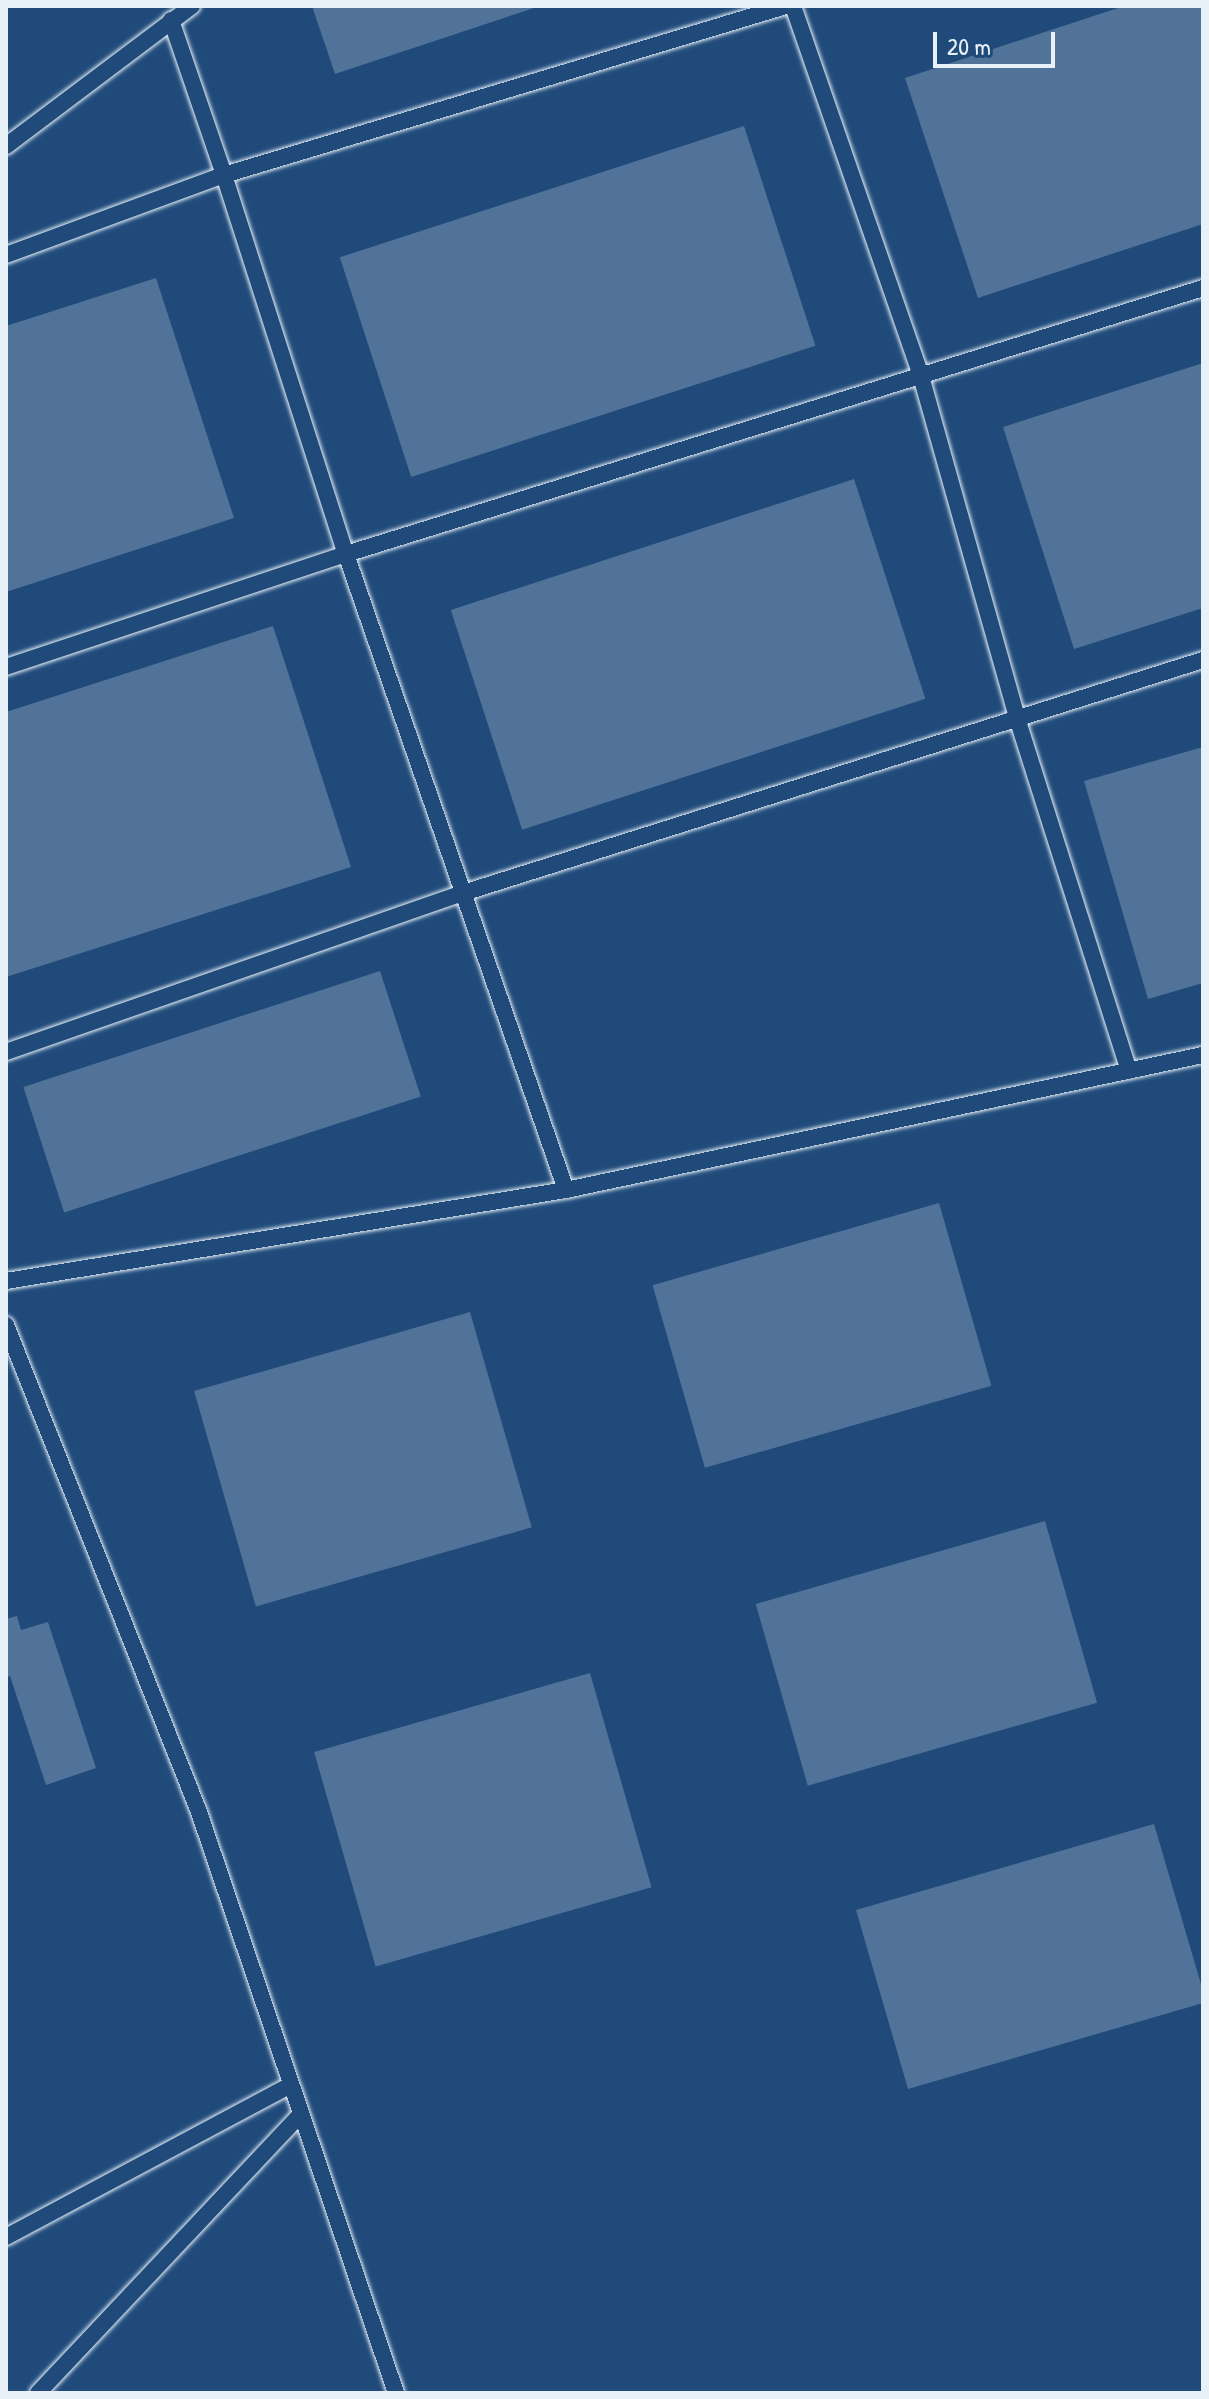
<!DOCTYPE html>
<style>
body{margin:0}
#map{position:relative;width:1209px;height:2399px;overflow:hidden;background:#1f4a7a;font-family:"Patrick Hand",sans-serif}
div>[style]{position:absolute}
[style*='--x']{left:calc(var(--x)*1px);top:calc(var(--y)*1px);width:calc(var(--w)*1px);rotate:calc(var(--a)*1deg)}
.building>*{inset:0;background:#517399;transform-origin:0 0}
.roads{filter:drop-shadow(0 0 2px #e8f1f8) drop-shadow(0 0 2px #e8f1f8)}
.service>*{height:16px;margin:-8px;padding:0 8px;transform-origin:8px;border-radius:8px;background:#1f4a7a}
span{translate:-50% -50%;white-space:nowrap;text-align:center;line-height:1.15;-webkit-text-stroke:6px #1f4a7a;paint-order:stroke}
.frame{position:absolute;inset:0;border:8px solid #e8f1f8;pointer-events:none}
.scale{position:absolute;left:933px;top:32px;width:122px;height:36px;box-sizing:border-box;border:4px solid #e8f1f8;border-top:0;padding-left:10px;font-size:24px;line-height:28px;white-space:nowrap;color:#e8f1f8;-webkit-text-stroke:6px #1f4a7a;paint-order:stroke}
</style>
<div id="map">
<div class="building">
<div style="clip-path:polygon(312px 6px,537px 6px,537px 7px,335px 74px)"></div>
<div style="clip-path:polygon(1124px 6px,1203px 6px,1203px 224px,978px 298px,905px 78px)"></div>
<div style="left:744px;top:126px;width:231px;height:425px;rotate:72deg"></div>
<div style="clip-path:polygon(156px 278px,234px 518px,6px 592px,6px 326px)"></div>
<div style="clip-path:polygon(1203px 363px,1203px 608px,1074px 649px,1003px 427px)"></div>
<div style="left:854px;top:479px;width:231px;height:424px;rotate:72deg"></div>
<div style="clip-path:polygon(273px 626px,351px 867px,6px 977px,6px 712px)"></div>
<div style="clip-path:polygon(1203px 747px,1203px 983px,1148px 999px,1084px 781px)"></div>
<div style="left:380px;top:971px;width:132px;height:375px;rotate:72deg"></div>
<div style="left:939px;top:1203px;width:190px;height:298px;rotate:74deg"></div>
<div style="left:470px;top:1312px;width:224px;height:287px;rotate:74deg"></div>
<div style="left:1045px;top:1521px;width:189px;height:301px;rotate:74deg"></div>
<div style="clip-path:polygon(17px 1616px,21px 1630px,48px 1622px,96px 1768px,46px 1785px,10px 1676px,6px 1677px,6px 1619px)"></div>
<div style="left:590px;top:1673px;width:223px;height:287px;rotate:74deg"></div>
<div style="clip-path:polygon(1154px 1824px,1203px 1991px,1203px 2003px,908px 2089px,856px 1910px)"></div>
</div>
<div class="roads">
<div class="service">
<div style="--x:793;--y:6;--w:392;--a:70.9"></div>
<div style="--x:921;--y:376;--w:355;--a:74.3"></div>
<div style="--x:1017;--y:718;--w:370;--a:72.4"></div>
<div style="--x:171;--y:20;--w:164;--a:71.1"></div>
<div style="--x:224;--y:175;--w:398;--a:72.2"></div>
<div style="--x:346;--y:554;--w:673;--a:70.92"></div>
<div style="--x:6;--y:146;--w:233;--a:-37"></div>
<div style="--x:6;--y:255;--w:232;--a:-20.2"></div>
<div style="--x:224;--y:175;--w:587;--a:-16.74"></div>
<div style="--x:6;--y:667;--w:358;--a:-18.4"></div>
<div style="--x:346;--y:554;--w:897;--a:-17.24"></div>
<div style="--x:6;--y:1052;--w:484;--a:-19.2"></div>
<div style="--x:463;--y:893;--w:776;--a:-17.48"></div>
<div style="--x:6;--y:1281;--w:567;--a:-9.23"></div>
<div style="--x:566;--y:1190;--w:651;--a:-11.97"></div>
<div style="--x:6;--y:1325;--w:524;--a:68.38"></div>
<div style="--x:199;--y:1812;--w:613;--a:71.27"></div>
<div style="--x:6;--y:2237;--w:323;--a:-28.1"></div>
<div style="--x:38;--y:2393;--w:383;--a:-46.7"></div>
</div>
</div>
<div class="frame"></div>
<div class="scale">20 m</div>
</div>
